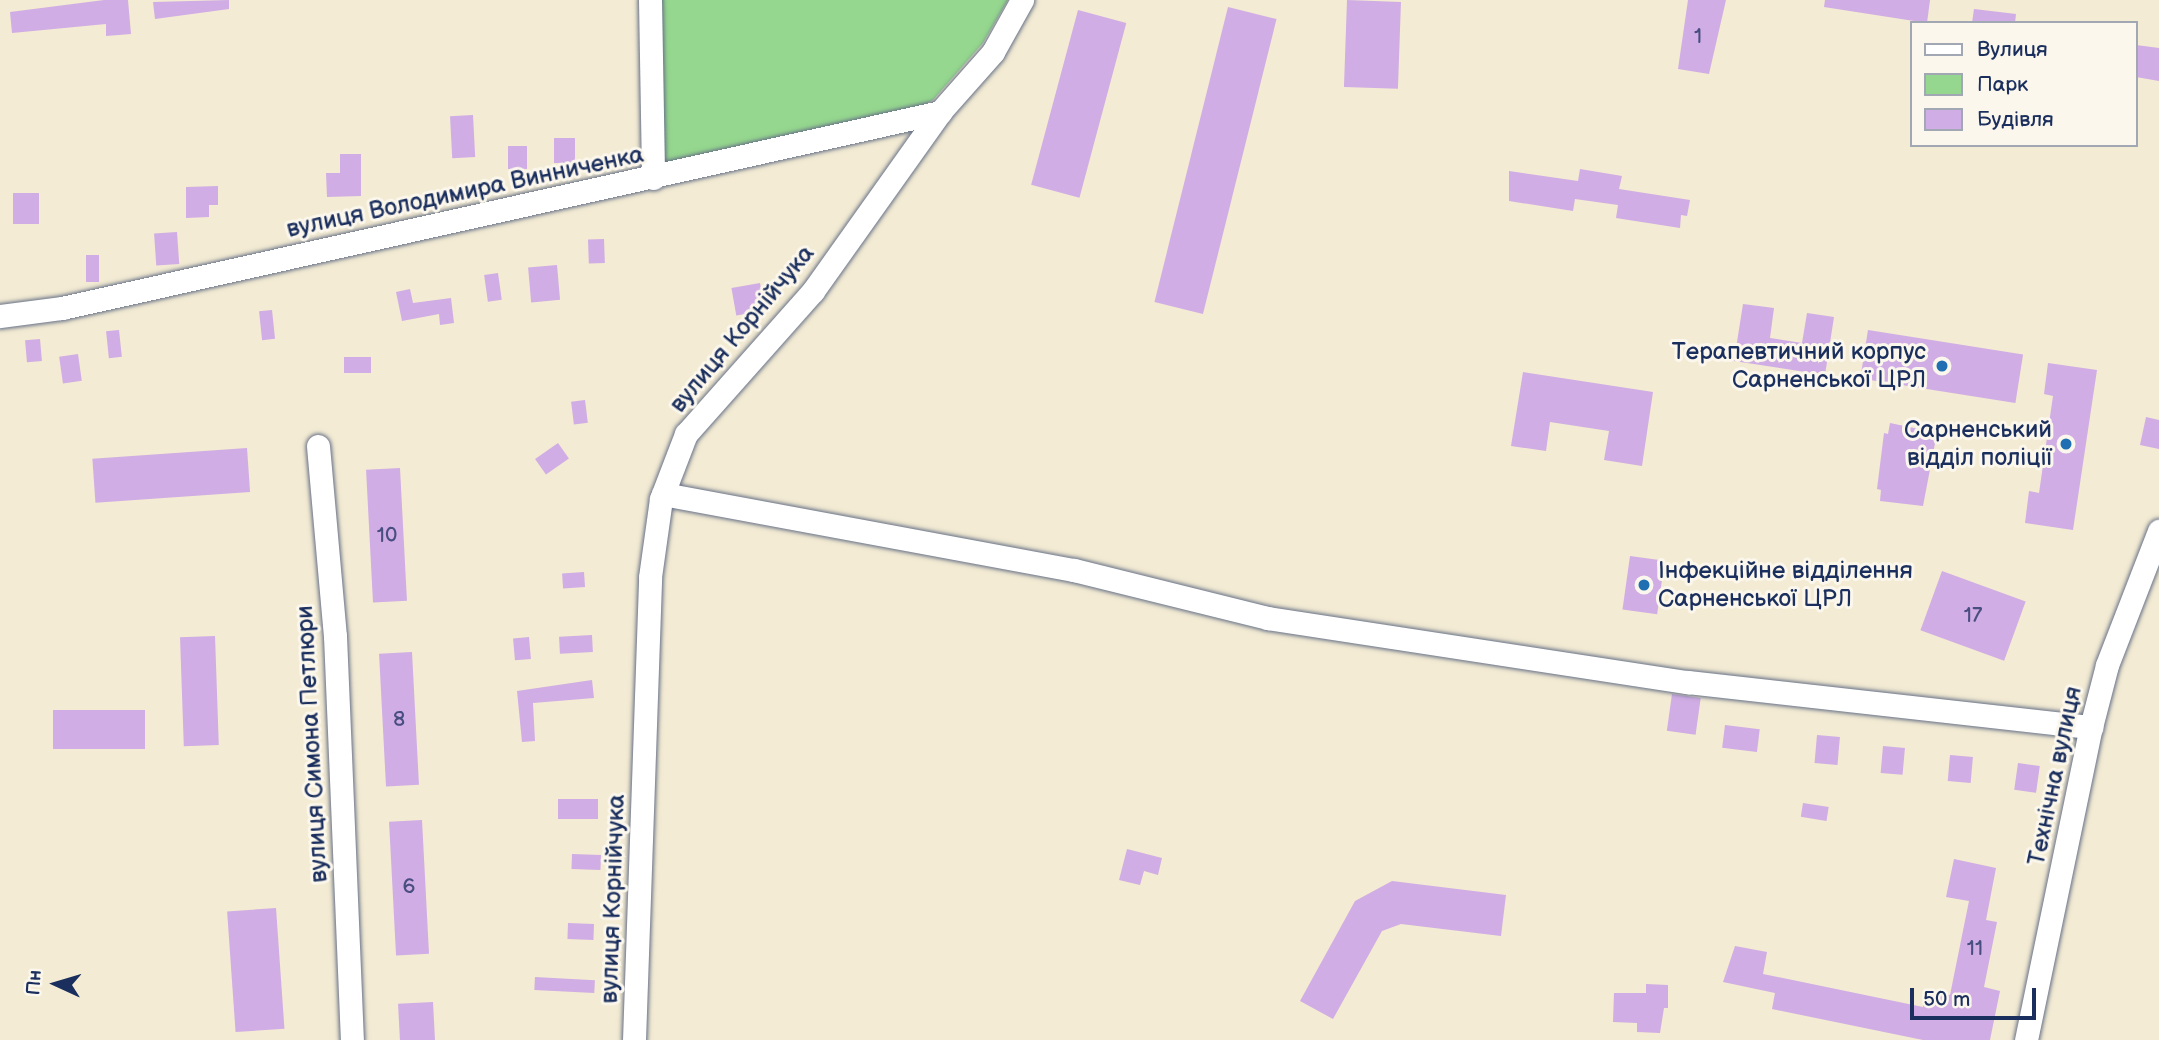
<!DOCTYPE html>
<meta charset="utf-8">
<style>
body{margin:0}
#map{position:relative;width:2159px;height:1040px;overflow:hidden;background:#f3ebd3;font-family:"Balsamiq Sans",sans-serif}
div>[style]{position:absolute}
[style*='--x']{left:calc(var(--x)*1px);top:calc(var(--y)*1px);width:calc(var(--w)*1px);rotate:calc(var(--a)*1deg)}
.green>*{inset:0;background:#95d78e}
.building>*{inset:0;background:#d0ade4;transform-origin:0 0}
.roads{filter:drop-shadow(0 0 2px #677187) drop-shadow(0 0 2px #677187)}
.minor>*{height:23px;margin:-11.5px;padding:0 11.5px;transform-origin:11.5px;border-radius:11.5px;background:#fff}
.dots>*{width:19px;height:19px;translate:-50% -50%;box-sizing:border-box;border:4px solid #fbf7ec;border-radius:50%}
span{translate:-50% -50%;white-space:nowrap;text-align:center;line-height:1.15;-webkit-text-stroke:6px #fbf7ec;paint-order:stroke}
.number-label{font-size:21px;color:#484e80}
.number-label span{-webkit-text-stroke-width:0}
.street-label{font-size:24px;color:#1b2f5e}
.poi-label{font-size:24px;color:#1b2f5e}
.right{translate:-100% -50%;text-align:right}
.left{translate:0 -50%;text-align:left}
.legend{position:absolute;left:1910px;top:21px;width:228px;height:126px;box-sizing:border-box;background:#fbf7ec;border:2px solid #a1a7b3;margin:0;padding:9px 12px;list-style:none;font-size:21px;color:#1b2f5e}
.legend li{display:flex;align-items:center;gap:14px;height:35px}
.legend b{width:35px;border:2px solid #a1a7b3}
.north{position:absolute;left:21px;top:949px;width:70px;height:70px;-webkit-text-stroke:5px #fbf7ec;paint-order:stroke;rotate:274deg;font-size:19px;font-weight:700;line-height:28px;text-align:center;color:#1b2f5e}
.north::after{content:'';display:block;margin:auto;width:24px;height:32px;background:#1b2f5e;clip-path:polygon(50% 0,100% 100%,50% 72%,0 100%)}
.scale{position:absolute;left:1910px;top:988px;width:126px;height:32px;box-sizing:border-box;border:4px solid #1b2f5e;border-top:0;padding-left:9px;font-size:21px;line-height:24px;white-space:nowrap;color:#1b2f5e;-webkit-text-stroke:5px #fbf7ec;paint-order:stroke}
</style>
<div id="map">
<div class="green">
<div style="clip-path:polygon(661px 0,1008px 0,983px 43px,933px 100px,911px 112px,661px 166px)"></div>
</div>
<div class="building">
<div style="clip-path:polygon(104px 0,128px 0,131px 34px,106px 36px,106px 24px,12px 33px,10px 12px)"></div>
<div style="clip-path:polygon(229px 0,229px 9px,155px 19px,153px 2px)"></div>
<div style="left:1347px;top:0;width:54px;height:87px;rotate:2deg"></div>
<div style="clip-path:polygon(1688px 0,1726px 0,1709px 74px,1678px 69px)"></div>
<div style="clip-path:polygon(1825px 0,1930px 0,1927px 23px,1824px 7px)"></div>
<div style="left:1228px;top:7px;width:50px;height:304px;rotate:14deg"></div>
<div style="clip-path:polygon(1974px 9px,2016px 14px,2015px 23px,1972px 23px)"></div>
<div style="left:1078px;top:10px;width:50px;height:181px;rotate:15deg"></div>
<div style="clip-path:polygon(2136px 45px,2159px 48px,2159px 81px,2136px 77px)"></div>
<div style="left:473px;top:115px;width:42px;height:23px;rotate:87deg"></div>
<div style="left:554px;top:138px;width:21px;height:25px"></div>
<div style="left:508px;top:146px;width:19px;height:23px"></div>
<div style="clip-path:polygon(340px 154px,361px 154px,361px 196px,327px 197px,326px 173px,340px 173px)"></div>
<div style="clip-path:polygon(1580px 169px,1622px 176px,1619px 189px,1690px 200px,1687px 216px,1681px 215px,1680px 228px,1616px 218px,1618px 205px,1575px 199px,1573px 211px,1509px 201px,1509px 171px,1578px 181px)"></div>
<div style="clip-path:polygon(218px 186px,218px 205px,209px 205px,209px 217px,186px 218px,186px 187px)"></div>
<div style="left:13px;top:193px;width:26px;height:31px"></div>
<div style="left:177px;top:232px;width:32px;height:23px;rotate:86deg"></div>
<div style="left:604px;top:239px;width:24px;height:16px;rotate:88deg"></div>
<div style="left:86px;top:255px;width:13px;height:27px"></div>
<div style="left:557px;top:265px;width:35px;height:29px;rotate:85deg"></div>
<div style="left:498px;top:273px;width:27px;height:14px;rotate:82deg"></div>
<div style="left:760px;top:283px;width:28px;height:29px;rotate:80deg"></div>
<div style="clip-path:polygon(410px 289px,413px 303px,451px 298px,454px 323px,440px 325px,439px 314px,402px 321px,396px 292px)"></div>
<div style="clip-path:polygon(1743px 304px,1774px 308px,1770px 338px,1802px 343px,1807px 313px,1834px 317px,1825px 375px,1734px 361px)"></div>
<div style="left:272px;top:310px;width:29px;height:13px;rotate:84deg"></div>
<div style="left:119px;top:330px;width:27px;height:13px;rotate:84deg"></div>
<div style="left:1868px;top:330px;width:157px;height:49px;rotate:9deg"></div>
<div style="left:40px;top:339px;width:22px;height:15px;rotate:85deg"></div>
<div style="left:78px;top:354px;width:27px;height:19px;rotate:82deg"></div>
<div style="left:344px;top:357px;width:27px;height:16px"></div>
<div style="clip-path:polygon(2048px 363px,2097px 370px,2073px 530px,2025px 523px,2029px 491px,2039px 493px,2053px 396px,2044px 394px)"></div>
<div style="clip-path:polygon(1523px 372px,1653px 392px,1642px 466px,1604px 460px,1609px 431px,1550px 422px,1546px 451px,1511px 446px)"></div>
<div style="left:585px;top:400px;width:23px;height:14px;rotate:83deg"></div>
<div style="clip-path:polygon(2146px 417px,2159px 420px,2159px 449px,2140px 445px)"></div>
<div style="clip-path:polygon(1890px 423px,1928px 431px,1927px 437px,1936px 438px,1923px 506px,1880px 501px,1881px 490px,1877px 489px,1884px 433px,1888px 434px)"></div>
<div style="left:558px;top:443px;width:19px;height:28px;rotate:55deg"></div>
<div style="left:247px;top:448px;width:44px;height:155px;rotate:86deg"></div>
<div style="left:400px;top:468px;width:133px;height:34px;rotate:87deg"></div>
<div style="left:1630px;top:556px;width:35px;height:54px;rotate:8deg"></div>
<div style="left:1942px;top:571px;width:89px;height:63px;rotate:20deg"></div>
<div style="left:584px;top:572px;width:15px;height:22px;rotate:86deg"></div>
<div style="left:592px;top:635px;width:17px;height:33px;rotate:87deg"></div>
<div style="left:215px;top:636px;width:109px;height:35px;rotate:88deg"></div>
<div style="left:529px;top:637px;width:22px;height:16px;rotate:85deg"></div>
<div style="left:412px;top:652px;width:133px;height:33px;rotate:87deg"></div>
<div style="clip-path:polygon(592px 680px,594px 698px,533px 703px,535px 741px,522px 742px,517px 691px)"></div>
<div style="left:1672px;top:694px;width:29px;height:37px;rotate:8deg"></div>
<div style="left:145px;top:710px;width:39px;height:92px;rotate:90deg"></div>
<div style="left:1725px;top:725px;width:35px;height:23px;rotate:7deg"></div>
<div style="left:1817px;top:735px;width:23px;height:28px;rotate:5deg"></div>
<div style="left:1883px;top:746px;width:22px;height:27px;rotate:5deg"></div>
<div style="left:1950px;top:755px;width:23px;height:26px;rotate:5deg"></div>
<div style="left:2018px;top:763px;width:22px;height:27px;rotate:8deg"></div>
<div style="left:558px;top:799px;width:40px;height:20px"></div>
<div style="left:1803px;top:803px;width:26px;height:14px;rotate:9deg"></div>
<div style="left:422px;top:820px;width:134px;height:33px;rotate:87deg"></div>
<div style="clip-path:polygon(1127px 849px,1162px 858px,1158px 875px,1144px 871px,1140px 885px,1119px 880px)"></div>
<div style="left:572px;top:854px;width:29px;height:15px;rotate:2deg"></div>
<div style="clip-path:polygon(1954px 859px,1996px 868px,1986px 920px,1997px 922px,1984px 987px,2000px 991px,1990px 1040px,1923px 1040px,1772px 1009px,1775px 993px,1723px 982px,1735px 946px,1767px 952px,1763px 974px,1923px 1007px,1927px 990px,1950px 995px,1969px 901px,1946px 897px)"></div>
<div style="clip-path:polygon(1392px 881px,1506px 895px,1501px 936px,1401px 924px,1382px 931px,1333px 1019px,1300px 1001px,1355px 901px)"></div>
<div style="left:276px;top:908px;width:121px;height:49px;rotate:86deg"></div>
<div style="left:568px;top:923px;width:26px;height:16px;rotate:2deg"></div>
<div style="left:535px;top:977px;width:60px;height:13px;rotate:3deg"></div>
<div style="clip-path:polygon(1646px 984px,1668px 985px,1668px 1008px,1664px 1008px,1660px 1033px,1637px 1032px,1637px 1023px,1613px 1022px,1614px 993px,1646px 993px)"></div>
<div style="left:433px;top:1002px;width:38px;height:35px;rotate:87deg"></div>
</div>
<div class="roads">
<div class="minor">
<div style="--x:650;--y:0;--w:178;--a:89"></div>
<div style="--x:0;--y:316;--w:63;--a:-7.4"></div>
<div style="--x:62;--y:308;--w:900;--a:-12.58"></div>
<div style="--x:318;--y:446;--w:191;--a:84.9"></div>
<div style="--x:335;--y:636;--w:404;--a:87.6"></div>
<div style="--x:663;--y:494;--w:418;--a:10.5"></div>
<div style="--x:1074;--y:570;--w:200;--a:13.9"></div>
<div style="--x:1268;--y:618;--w:425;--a:8.7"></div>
<div style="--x:1688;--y:682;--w:406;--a:6.4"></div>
<div style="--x:634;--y:1040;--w:463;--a:-88"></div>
<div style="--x:650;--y:577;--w:79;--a:-82"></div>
<div style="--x:661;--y:499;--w:70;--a:-69"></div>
<div style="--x:686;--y:434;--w:191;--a:-48.4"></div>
<div style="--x:813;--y:291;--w:219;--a:-54.6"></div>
<div style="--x:940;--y:112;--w:80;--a:-48.5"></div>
<div style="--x:993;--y:52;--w:60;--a:-60.9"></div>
<div style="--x:2026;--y:1040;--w:320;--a:-78.3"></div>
<div style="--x:2091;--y:727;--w:64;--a:-75.5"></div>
<div style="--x:2107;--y:665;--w:144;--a:-68.8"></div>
</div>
</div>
<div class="dots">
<div style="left:1942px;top:366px;background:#1f6fb2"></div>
<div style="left:2066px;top:444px;background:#1f6fb2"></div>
<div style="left:1644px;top:585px;background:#1f6fb2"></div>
</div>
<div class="number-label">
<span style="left:1698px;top:37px">1</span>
<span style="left:387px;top:536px">10</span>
<span style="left:1973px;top:616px">17</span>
<span style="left:399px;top:720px">8</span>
<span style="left:409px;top:887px">6</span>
<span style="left:1975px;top:949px">11</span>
</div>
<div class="street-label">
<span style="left:465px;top:192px;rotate:-12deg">вулиця Володимира Винниченка</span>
<span style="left:742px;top:329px;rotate:-50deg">вулиця Корнійчука</span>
<span style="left:312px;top:744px;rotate:-93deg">вулиця Симона Петлюри</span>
<span style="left:2055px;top:776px;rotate:-78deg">Технічна вулиця</span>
<span style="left:613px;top:899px;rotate:-88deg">вулиця Корнійчука</span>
</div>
<div class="poi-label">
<span class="right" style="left:1926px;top:366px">Терапевтичний корпус<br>Сарненської ЦРЛ</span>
<span class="right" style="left:2052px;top:444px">Сарненський<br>відділ поліції</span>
<span class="left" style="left:1658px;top:585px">Інфекційне відділення<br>Сарненської ЦРЛ</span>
</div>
<ul class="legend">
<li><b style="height:9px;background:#fff"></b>Вулиця</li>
<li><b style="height:19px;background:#95d78e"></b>Парк</li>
<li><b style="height:19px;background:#d0ade4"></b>Будівля</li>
</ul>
<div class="north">Пн</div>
<div class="scale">50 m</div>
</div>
